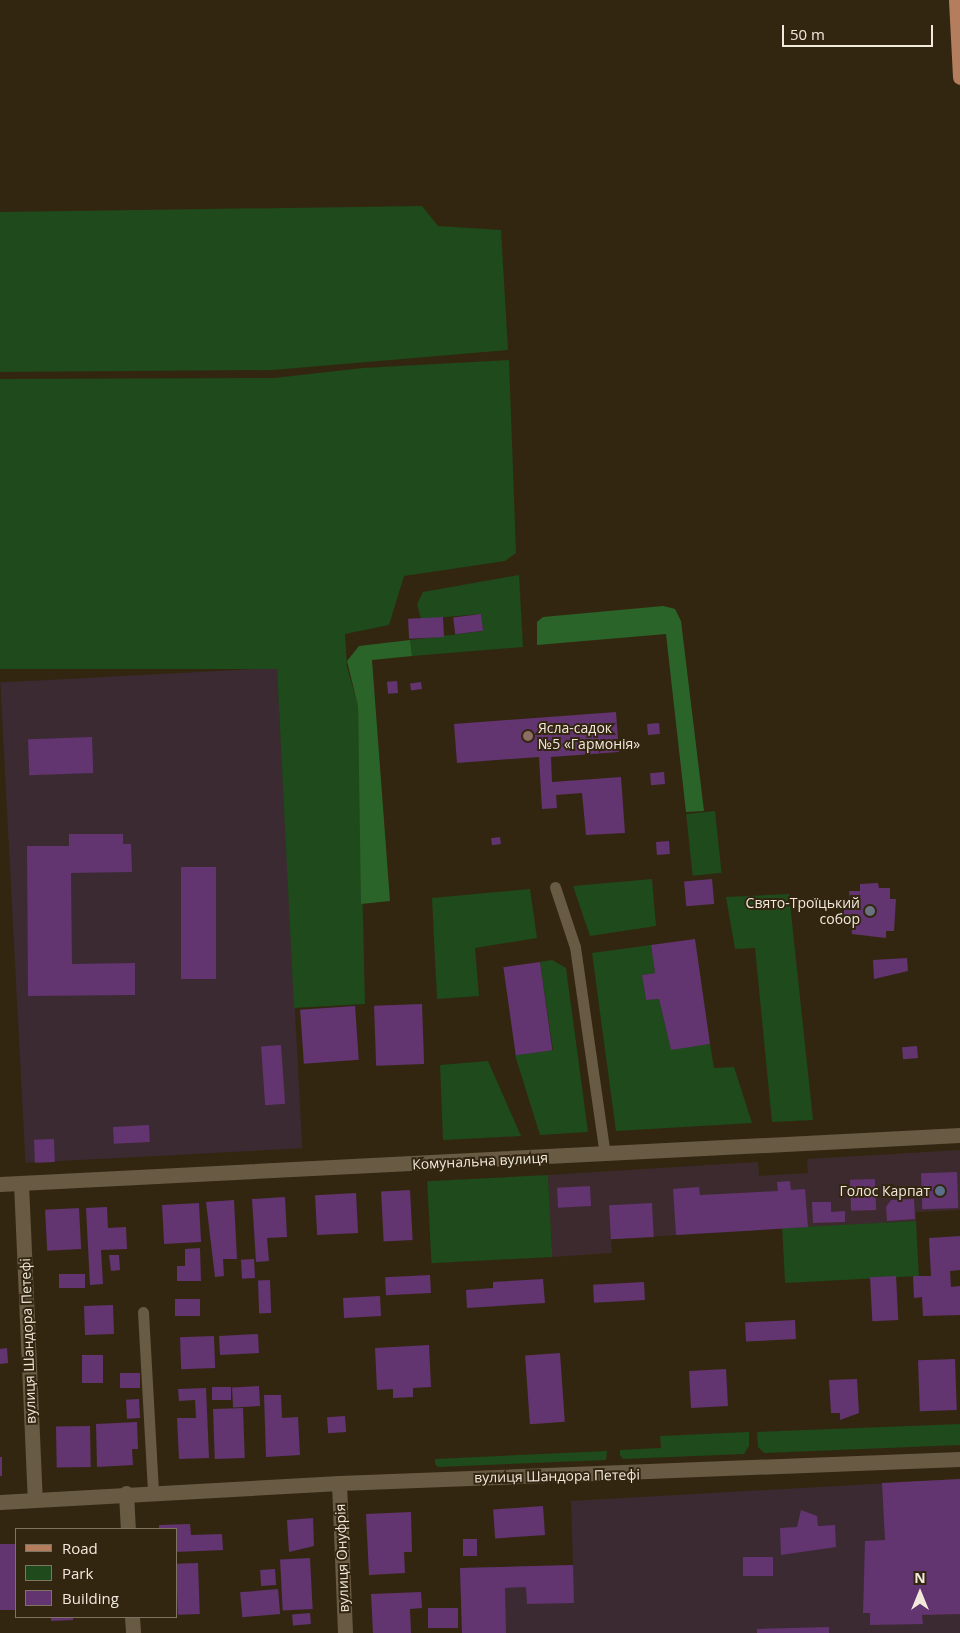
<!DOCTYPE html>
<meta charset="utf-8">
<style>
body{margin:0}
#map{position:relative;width:960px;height:1633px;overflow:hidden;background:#332611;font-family:"Open Sans",sans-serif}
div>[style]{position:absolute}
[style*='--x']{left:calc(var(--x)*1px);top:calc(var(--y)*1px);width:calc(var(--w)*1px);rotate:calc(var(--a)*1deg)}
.commercial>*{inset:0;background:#3d2a2e}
.industrial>*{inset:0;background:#3c2a32;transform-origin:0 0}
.green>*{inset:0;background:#1e4a1c;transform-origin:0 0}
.forest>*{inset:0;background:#2b6429}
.building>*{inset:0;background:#623470;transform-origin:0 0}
.lane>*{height:11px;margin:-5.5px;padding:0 5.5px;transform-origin:5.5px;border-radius:5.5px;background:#685a43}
.street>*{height:15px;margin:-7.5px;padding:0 7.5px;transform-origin:7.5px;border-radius:7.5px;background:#685a43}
.secondary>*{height:15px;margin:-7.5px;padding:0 7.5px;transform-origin:7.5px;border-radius:7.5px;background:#685a43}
.primary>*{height:15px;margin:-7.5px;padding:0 7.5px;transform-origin:7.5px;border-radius:7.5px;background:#b47d5e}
.dots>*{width:14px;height:14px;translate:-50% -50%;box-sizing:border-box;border:2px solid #332611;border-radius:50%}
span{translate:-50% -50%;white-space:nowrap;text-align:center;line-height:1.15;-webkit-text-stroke:4px #332611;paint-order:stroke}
.poi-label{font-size:14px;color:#f2e9dc}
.left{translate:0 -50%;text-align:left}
.right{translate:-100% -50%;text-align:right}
.street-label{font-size:14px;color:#f2e9dc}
.legend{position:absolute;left:15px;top:1528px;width:162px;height:90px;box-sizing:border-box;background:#332611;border:1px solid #7f7462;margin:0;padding:6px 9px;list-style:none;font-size:15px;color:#f2e9dc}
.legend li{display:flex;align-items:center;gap:10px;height:25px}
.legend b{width:25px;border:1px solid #7f7462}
.north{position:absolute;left:895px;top:1568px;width:50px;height:50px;-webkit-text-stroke:4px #332611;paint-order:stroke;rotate:0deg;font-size:14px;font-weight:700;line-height:20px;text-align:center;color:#f2e9dc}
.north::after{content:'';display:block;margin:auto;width:18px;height:22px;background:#f2e9dc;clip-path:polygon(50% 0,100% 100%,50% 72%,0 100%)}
.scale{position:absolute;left:782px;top:25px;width:151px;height:22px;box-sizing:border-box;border:2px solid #f2e9dc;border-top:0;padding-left:6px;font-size:15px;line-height:18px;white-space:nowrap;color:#f2e9dc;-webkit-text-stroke:4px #332611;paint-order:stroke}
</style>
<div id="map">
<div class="commercial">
<div style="clip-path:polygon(960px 1150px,960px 1210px,916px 1212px,916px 1221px,611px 1239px,612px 1253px,552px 1257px,548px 1175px,758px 1162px,759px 1176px,808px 1173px,807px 1159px)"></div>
</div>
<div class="industrial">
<div style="left:277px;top:668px;width:481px;height:277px;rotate:87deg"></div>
<div style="clip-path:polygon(960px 1479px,960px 1633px,462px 1633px,460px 1568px,573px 1565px,571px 1501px)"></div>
</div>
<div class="green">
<div style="clip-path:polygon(422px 206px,438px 226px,501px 230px,508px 350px,273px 370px,0 372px,0 212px)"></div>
<div style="clip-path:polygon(509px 360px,516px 553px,505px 561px,404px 576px,389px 625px,345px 634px,347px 667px,358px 705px,365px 1004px,294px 1008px,277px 669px,0 669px,0 379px,274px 378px,363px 368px)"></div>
<div style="clip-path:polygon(519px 575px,523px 647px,412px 656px,410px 640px,483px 631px,481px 614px,421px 619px,417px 604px,423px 592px)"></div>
<div style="left:715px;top:811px;width:62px;height:29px;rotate:84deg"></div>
<div style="clip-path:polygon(652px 879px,656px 926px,590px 936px,573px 886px)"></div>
<div style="clip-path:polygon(530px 889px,537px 938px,475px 948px,479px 996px,437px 999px,432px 898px)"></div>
<div style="clip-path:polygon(789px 894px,813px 1120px,772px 1122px,755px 948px,735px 949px,726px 897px)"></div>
<div style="clip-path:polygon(651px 945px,655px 973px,642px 975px,646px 1000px,659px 999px,671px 1049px,710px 1044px,714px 1068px,734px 1067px,752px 1123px,616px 1131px,592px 953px)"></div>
<div style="clip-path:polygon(552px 960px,566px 968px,588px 1132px,540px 1135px,515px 1055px,553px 1050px,540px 962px)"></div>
<div style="clip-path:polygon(488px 1061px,521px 1136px,443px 1140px,440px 1065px)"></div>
<div style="left:548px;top:1175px;width:82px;height:121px;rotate:87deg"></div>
<div style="left:916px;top:1221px;width:55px;height:134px;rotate:87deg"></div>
<div style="clip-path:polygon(960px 1424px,960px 1445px,764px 1453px,758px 1447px,757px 1432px)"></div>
<div style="clip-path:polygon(749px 1432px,749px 1446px,744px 1454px,623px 1459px,620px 1455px,620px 1450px,661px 1448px,660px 1436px)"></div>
<div style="clip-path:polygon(607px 1451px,606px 1460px,438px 1467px,435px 1464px,435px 1459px)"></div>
</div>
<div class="forest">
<div style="clip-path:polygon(663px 606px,675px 609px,681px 621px,704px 811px,686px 812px,666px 634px,537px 645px,537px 622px,543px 617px)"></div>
<div style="clip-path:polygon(410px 640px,412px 656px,372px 660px,390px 901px,361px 904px,358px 706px,347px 661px,359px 646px)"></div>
</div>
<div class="building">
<div style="left:481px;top:614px;width:17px;height:28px;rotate:83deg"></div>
<div style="left:443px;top:617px;width:20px;height:35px;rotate:87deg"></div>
<div style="left:397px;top:681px;width:12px;height:10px;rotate:85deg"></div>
<div style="left:421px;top:682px;width:7px;height:11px;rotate:82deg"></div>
<div style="clip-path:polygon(616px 712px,619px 752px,551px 757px,552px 782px,621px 777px,625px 833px,586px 835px,582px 793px,556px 795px,557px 808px,542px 809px,539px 757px,457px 763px,454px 724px)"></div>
<div style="left:659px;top:723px;width:11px;height:12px;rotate:85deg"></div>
<div style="left:92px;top:737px;width:36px;height:64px;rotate:88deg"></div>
<div style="left:664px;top:772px;width:12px;height:14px;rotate:85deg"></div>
<div style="clip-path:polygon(69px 834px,123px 834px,123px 844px,131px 844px,132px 872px,71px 873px,72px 964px,135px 963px,135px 995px,28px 996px,27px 846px,69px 846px)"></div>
<div style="left:500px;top:837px;width:7px;height:9px;rotate:82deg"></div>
<div style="left:669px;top:841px;width:13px;height:13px;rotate:86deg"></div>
<div style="left:181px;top:867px;width:35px;height:112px"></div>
<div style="left:712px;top:879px;width:25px;height:28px;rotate:85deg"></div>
<div style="clip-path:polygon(878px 883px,879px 888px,890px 888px,890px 899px,896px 899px,894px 931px,886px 931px,886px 938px,852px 934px,851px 920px,844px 921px,844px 902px,850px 902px,849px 891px,860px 891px,860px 884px)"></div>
<div style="clip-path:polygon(695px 939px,710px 1044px,671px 1050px,659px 999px,646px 1000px,642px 975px,655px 973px,651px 945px)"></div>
<div style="clip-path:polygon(907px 958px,908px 971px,874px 979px,873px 960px)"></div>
<div style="left:540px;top:962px;width:89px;height:37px;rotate:82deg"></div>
<div style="left:422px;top:1004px;width:60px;height:48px;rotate:88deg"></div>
<div style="left:355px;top:1006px;width:54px;height:55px;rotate:86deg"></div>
<div style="left:281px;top:1045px;width:59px;height:20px;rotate:86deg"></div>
<div style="left:917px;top:1046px;width:12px;height:15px;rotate:85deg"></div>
<div style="left:149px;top:1125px;width:17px;height:36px;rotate:87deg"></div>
<div style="left:54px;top:1139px;width:23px;height:20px;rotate:88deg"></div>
<div style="left:957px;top:1172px;width:36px;height:36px;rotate:88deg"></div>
<div style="left:875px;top:1179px;width:31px;height:25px;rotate:88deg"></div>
<div style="clip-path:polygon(790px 1181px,791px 1190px,805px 1189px,808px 1227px,676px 1235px,673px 1189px,699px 1187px,700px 1195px,778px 1191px,777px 1182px)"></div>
<div style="left:590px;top:1186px;width:20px;height:33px;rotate:87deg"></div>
<div style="left:410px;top:1190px;width:50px;height:29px;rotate:87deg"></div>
<div style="left:356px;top:1193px;width:40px;height:41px;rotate:87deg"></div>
<div style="clip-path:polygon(285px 1197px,287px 1237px,267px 1238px,269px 1261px,256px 1262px,252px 1199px)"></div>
<div style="clip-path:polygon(914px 1199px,915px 1219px,887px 1221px,886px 1207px,891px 1200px)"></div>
<div style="clip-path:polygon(234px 1200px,237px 1259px,223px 1259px,224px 1276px,215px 1277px,206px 1202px)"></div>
<div style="clip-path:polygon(812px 1202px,831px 1202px,831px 1212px,845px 1211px,845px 1222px,813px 1223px)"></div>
<div style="left:199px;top:1203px;width:39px;height:37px;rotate:87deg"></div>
<div style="left:652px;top:1203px;width:34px;height:43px;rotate:87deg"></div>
<div style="clip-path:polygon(107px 1207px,108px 1228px,126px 1227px,127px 1249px,101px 1250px,103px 1284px,90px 1285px,86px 1208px)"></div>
<div style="left:79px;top:1208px;width:41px;height:34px;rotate:87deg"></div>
<div style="clip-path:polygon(960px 1236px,960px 1270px,950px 1271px,951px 1287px,960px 1286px,960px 1315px,923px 1316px,922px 1297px,914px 1298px,913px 1276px,931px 1276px,929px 1238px)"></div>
<div style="clip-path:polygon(200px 1248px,201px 1281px,177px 1281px,177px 1266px,185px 1266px,185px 1249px)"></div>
<div style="clip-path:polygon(109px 1255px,119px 1255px,120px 1270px,111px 1271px)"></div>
<div style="left:254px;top:1259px;width:19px;height:13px;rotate:87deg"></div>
<div style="left:85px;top:1274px;width:14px;height:26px;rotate:90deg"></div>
<div style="left:430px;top:1275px;width:18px;height:45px;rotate:87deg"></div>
<div style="left:896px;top:1276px;width:44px;height:26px;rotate:87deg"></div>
<div style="clip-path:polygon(543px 1279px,545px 1303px,467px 1308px,466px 1290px,493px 1288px,493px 1282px)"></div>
<div style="left:270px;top:1280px;width:33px;height:12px;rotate:88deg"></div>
<div style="left:644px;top:1282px;width:18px;height:51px;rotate:87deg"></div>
<div style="left:380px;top:1296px;width:20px;height:37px;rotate:87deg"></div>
<div style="left:175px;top:1299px;width:25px;height:17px"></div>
<div style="left:113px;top:1305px;width:29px;height:29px;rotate:88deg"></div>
<div style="left:795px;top:1320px;width:19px;height:50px;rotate:87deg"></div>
<div style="left:258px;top:1334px;width:19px;height:39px;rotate:87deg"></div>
<div style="left:214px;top:1336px;width:32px;height:34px;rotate:88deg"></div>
<div style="clip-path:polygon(429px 1345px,431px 1387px,413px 1388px,413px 1397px,393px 1398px,393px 1389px,377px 1390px,375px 1348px)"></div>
<div style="clip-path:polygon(7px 1348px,8px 1363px,0 1364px,0 1349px)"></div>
<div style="left:560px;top:1353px;width:69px;height:35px;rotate:86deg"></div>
<div style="left:82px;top:1355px;width:21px;height:28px"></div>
<div style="left:955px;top:1359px;width:51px;height:37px;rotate:88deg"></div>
<div style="left:726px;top:1369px;width:37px;height:37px;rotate:87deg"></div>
<div style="left:140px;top:1373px;width:15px;height:20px;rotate:90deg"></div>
<div style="clip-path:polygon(857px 1379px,859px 1413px,840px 1420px,840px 1413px,831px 1413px,829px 1380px)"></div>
<div style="left:259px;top:1386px;width:20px;height:27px;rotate:87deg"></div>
<div style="left:231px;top:1387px;width:13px;height:19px;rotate:90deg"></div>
<div style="clip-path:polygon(206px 1388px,209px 1458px,179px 1459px,177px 1418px,196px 1418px,195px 1400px,179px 1401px,178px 1389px)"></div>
<div style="clip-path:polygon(264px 1395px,281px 1395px,282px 1418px,298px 1417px,300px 1455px,266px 1457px)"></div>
<div style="left:139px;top:1399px;width:19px;height:13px;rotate:87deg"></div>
<div style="left:243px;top:1408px;width:50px;height:30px;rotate:88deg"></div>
<div style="left:345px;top:1416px;width:16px;height:18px;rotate:86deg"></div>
<div style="clip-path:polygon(137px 1422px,138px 1449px,132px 1449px,133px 1465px,97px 1467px,96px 1424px)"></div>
<div style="left:90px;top:1426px;width:41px;height:34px;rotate:89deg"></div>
<div style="left:0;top:1457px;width:2px;height:19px"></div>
<div style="clip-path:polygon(960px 1479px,960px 1614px,922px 1615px,923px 1624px,870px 1625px,870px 1613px,863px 1613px,865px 1541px,885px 1540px,882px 1483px)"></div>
<div style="left:543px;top:1506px;width:29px;height:50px;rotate:86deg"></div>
<div style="clip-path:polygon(801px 1510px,817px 1516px,818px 1526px,835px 1525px,836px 1547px,781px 1555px,780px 1528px,797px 1527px)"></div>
<div style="clip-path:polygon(411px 1512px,412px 1552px,404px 1552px,405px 1573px,369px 1575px,366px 1514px)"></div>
<div style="clip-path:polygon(313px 1518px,314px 1546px,289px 1552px,287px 1520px)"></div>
<div style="clip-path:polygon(190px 1524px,191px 1535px,222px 1534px,223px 1550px,176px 1552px,176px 1529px,159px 1529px,159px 1525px)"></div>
<div style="left:477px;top:1539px;width:17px;height:14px;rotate:90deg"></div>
<div style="left:16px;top:1544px;width:66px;height:16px;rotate:90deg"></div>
<div style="left:773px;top:1557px;width:19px;height:30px;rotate:90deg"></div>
<div style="left:310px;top:1558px;width:51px;height:30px;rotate:87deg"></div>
<div style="left:198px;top:1563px;width:51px;height:22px;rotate:88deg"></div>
<div style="clip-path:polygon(573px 1565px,574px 1603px,527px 1604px,526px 1587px,505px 1588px,506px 1633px,462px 1633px,460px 1568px)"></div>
<div style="left:275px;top:1569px;width:16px;height:15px;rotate:86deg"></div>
<div style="left:278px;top:1589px;width:25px;height:38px;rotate:85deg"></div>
<div style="clip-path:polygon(421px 1592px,422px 1608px,410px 1609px,411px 1633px,373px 1633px,371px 1594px)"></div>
<div style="left:458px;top:1608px;width:20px;height:30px;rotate:90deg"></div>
<div style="left:310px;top:1613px;width:11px;height:18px;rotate:85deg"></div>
<div style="clip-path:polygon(51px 1617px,73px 1617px,73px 1620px,51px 1621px)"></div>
<div style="clip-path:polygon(829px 1627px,829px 1633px,757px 1633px,757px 1629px)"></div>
</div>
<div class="lane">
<div style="--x:555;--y:887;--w:63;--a:71.6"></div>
<div style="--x:575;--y:947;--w:209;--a:81.8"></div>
<div style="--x:143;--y:1312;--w:179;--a:86.8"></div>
</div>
<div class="street">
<div style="--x:21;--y:1183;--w:317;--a:87.5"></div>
<div style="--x:339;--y:1483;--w:150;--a:87.7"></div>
<div style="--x:126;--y:1493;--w:36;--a:87"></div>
<div style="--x:0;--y:1502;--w:340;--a:-3.2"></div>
<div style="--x:339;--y:1483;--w:621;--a:-2.21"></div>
<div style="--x:132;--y:1617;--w:16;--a:86"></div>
</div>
<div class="secondary">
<div style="--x:0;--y:1184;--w:961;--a:-2.92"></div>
</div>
<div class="primary">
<div style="--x:956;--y:0;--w:77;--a:87"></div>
</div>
<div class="dots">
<div style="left:528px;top:736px;background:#8d6e63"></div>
<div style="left:870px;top:911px;background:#6b7280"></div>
<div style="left:940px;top:1191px;background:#5c6f8a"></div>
</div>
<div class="poi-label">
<span class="left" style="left:538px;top:736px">Ясла-садок<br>№5 «Гармонія»</span>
<span class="right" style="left:860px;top:911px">Свято-Троїцький<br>собор</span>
<span class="right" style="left:930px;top:1191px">Голос Карпат</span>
</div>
<div class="street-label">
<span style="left:480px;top:1161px;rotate:-3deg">Комунальна вулиця</span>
<span style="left:28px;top:1341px;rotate:-92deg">вулиця Шандора Петефі</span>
<span style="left:557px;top:1476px;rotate:-1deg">вулиця Шандора Петефі</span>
<span style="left:342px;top:1558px;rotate:-92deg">вулиця Онуфрія</span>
</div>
<ul class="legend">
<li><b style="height:6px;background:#b47d5e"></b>Road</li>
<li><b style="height:14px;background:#1e4a1c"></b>Park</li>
<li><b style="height:14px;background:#623470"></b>Building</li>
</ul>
<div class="north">N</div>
<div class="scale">50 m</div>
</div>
